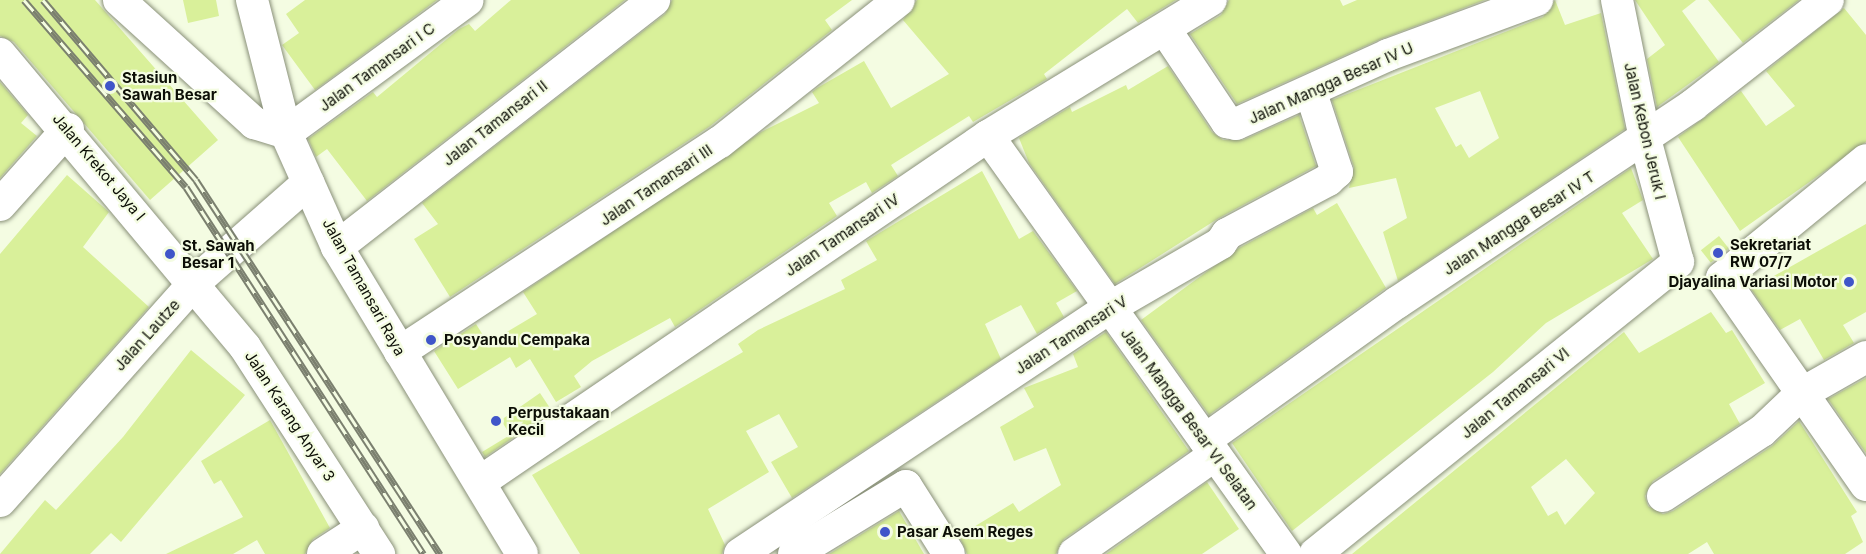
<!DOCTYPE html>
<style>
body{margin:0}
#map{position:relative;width:1866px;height:554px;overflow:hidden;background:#f4fce2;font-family:Inter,sans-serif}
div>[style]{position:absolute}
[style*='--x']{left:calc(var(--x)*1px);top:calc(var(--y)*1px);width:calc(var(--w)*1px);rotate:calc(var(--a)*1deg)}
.building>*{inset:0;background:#d9f09a;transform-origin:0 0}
.roads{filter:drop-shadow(0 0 2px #8a917a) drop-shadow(0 0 2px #8a917a)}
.minor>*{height:32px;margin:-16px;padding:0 16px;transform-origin:16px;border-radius:16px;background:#fff}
.rail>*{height:7px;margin-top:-3.5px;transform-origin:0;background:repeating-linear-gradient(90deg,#f4fce2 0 14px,#7b806f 0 28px);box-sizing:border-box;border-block:2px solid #7b806f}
.dots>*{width:16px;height:16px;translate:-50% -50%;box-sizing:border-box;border:3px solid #f4fce2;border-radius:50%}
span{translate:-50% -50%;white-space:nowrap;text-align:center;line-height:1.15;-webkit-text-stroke:4.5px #f4fce2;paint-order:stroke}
.street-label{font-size:15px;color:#0c0e06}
.poi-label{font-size:15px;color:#0c0e06;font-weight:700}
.left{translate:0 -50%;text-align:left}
.right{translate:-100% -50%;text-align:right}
</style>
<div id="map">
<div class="building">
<div style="clip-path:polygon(0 0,95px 0,218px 140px,150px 200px,14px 42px,0 36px)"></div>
<div style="clip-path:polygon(183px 0,216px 0,219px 16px,188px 23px)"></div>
<div style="clip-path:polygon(305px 0,437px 0,315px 90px,282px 45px,299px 33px,286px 14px)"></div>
<div style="clip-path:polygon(511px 0,625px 0,367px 201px,327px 149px,316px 157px,308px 139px,373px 92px,377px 97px,459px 29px,469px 24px,475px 31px)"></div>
<div style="clip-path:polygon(672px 0,852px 0,825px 20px,832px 30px,709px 127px,450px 297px,414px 239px,438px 224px,422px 203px,665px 14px)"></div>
<div style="clip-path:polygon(917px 0,1176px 0,1138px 23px,1127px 9px,1044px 74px,1047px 79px,973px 122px,969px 116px,891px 165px,898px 176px,872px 193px,866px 182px,829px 203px,837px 216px,675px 327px,670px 318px,592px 361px,574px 376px,581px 387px,556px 402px,530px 359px,516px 368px,510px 357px,458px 389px,434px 351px,476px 324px,488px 343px,537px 314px,523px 292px,761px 132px,819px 103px,812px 92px,817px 88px,864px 61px,891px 108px,949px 74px,903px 20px)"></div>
<div style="clip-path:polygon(1229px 0,1340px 0,1343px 6px,1357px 0,1485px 0,1381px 39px,1237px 104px,1190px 34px,1221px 15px)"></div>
<div style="clip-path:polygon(evenodd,1555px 0,1565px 25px,1601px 13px,1625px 129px,1398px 281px,1383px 232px,1407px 218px,1396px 178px,1349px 188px,1354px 167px,1332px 100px,1543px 17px,1555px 0,1480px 91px,1499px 138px,1469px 158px,1461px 144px,1456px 147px,1435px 108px,1480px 91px)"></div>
<div style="clip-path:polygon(1635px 0,1696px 0,1682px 11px,1719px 62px,1657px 107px,1647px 59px,1665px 45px)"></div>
<div style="clip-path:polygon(1708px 0,1799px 0,1743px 43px)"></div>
<div style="clip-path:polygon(1844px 8px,1866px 35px,1866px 142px,1740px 231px,1678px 137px,1741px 91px,1766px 126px,1795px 106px,1766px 71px)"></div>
<div style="clip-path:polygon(1168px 66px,1212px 132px,1223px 140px,1243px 140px,1299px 115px,1316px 166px,1219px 218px,1115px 284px,1029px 163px,1019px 138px,1070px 107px,1072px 112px,1126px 85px,1128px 90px)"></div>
<div style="clip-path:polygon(0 82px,28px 115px,21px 123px,37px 136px,0 178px)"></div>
<div style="clip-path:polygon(1631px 168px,1643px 200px,1622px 213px,1653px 259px,1546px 323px,1493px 372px,1292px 531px,1232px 443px)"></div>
<div style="clip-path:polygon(982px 171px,1019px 239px,1033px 231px,1077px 291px,1056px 303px,1064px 317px,1037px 334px,1021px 305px,985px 324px,1001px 359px,792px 498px,771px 462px,798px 447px,779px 414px,746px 431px,769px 472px,708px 509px,725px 545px,722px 554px,580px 554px,532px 475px,743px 352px,738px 344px,758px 330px,845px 289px,841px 280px,877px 260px,866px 241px)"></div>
<div style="clip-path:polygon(67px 175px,109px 212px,83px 247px,149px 307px,0 474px,0 254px)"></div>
<div style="clip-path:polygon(1337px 203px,1386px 288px,1209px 415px,1141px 320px,1239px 248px,1313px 208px,1317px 215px)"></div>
<div style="clip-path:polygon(1866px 224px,1866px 312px,1843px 325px,1854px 343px,1824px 360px,1800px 319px,1780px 330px,1751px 289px)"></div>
<div style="left:1719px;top:236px;width:16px;height:23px;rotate:52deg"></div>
<div style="clip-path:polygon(evenodd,1711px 312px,1726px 333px,1732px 330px,1765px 383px,1729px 404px,1740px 424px,1653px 481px,1645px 496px,1648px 506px,1663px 514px,1673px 511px,1772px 446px,1799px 421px,1857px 512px,1851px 516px,1863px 542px,1845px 554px,1714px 554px,1707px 542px,1688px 554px,1352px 554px,1624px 332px,1639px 353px,1711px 312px,1566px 459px,1595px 493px,1565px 525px,1557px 511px,1548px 516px,1531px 487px,1566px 459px)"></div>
<div style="clip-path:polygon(1106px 332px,1189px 451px,1064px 539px,1056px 554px,967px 554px,959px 536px,1013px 503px,1019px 512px,1061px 485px,1046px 448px,1014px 461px,1000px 427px,1034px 407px,1024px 388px,1078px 367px,1073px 354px)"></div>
<div style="clip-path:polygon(191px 350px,245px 395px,121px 542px,111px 533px,90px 554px,0 554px,45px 500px,56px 510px,123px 437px)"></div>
<div style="clip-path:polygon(1866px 378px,1866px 453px,1828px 399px)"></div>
<div style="clip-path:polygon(540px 393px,552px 411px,485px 457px,482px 452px,510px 435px,501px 420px)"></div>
<div style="clip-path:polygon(270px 420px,330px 528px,313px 539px,305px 554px,265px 554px,257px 540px,233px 554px,166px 554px,243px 517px,221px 480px,214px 484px,201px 461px)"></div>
<div style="clip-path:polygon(1207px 482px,1239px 529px,1202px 554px,1106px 554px)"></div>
<div style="clip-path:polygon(899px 511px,924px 554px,829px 554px)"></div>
</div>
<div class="roads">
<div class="minor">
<div style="--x:119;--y:0;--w:183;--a:42.3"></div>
<div style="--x:254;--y:123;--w:34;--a:17"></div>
<div style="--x:252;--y:0;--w:137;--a:75.7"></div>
<div style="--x:286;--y:133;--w:125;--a:65.9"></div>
<div style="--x:337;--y:247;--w:358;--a:58.9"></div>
<div style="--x:1617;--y:0;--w:142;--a:78.6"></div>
<div style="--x:1645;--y:139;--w:127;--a:75"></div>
<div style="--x:1166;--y:31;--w:110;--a:56.2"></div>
<div style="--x:1227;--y:122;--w:9;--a:13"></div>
<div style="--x:1236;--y:124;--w:167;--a:-24.4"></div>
<div style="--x:1388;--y:55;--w:159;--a:-20.3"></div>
<div style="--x:0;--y:54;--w:382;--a:50.1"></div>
<div style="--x:245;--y:347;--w:247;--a:57.1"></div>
<div style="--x:286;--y:133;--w:225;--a:-36.2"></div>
<div style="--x:988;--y:136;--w:513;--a:54.51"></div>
<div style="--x:0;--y:205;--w:102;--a:-48.2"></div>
<div style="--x:337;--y:247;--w:402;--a:-37.9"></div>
<div style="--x:1722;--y:278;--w:252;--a:55.2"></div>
<div style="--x:1722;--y:278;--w:186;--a:-39.3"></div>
<div style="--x:400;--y:352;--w:383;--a:-33.3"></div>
<div style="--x:720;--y:142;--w:228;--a:-38.4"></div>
<div style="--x:1205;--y:440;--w:237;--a:-35.6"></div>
<div style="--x:1398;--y:302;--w:355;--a:-33.7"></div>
<div style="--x:1693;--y:105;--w:171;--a:-37.9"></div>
<div style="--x:480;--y:482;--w:615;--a:-34.26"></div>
<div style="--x:988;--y:136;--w:261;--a:-31.4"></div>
<div style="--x:1663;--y:496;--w:118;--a:-33.3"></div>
<div style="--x:1762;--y:431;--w:54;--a:-43.5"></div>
<div style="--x:1801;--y:394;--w:75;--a:-29.6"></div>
<div style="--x:0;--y:501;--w:292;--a:-48.3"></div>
<div style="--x:194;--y:283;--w:152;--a:-41.3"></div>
<div style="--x:323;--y:554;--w:48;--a:-33"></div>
<div style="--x:740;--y:554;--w:443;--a:-33.7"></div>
<div style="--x:1109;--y:308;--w:129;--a:-30.1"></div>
<div style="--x:1221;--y:243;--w:11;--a:-56"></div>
<div style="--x:1227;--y:234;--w:115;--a:-28.1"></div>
<div style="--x:1328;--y:180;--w:12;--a:-42"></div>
<div style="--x:1337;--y:172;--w:83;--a:-108.2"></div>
<div style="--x:794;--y:554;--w:131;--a:-31.3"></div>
<div style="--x:906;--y:486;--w:80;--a:57.7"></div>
<div style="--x:1074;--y:554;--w:172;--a:-35.1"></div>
<div style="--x:1315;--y:554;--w:466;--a:-38.8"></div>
</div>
</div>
<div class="rail">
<div style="--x:24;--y:0;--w:247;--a:49.1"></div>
<div style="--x:186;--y:187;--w:437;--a:57.1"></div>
<div style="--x:43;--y:0;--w:236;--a:49.6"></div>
<div style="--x:196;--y:180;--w:447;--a:56.9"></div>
</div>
<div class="dots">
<div style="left:110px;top:86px;background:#4055c9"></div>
<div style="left:1718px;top:253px;background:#4055c9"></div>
<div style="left:170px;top:254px;background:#4055c9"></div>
<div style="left:1849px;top:282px;background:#4055c9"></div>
<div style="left:431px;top:340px;background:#4055c9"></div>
<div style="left:496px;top:421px;background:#4055c9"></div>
<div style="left:885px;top:532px;background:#4055c9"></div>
</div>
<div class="street-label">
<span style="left:377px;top:67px;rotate:-36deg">Jalan Tamansari I C</span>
<span style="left:1331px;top:83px;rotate:-24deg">Jalan Mangga Besar IV U</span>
<span style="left:495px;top:123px;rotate:-38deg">Jalan Tamansari II</span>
<span style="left:1645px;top:131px;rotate:77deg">Jalan Kebon Jeruk I</span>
<span style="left:99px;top:167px;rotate:50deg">Jalan Krekot Jaya I</span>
<span style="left:656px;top:185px;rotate:-34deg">Jalan Tamansari III</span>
<span style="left:1519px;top:223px;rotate:-33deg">Jalan Mangga Besar IV T</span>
<span style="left:842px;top:235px;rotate:-34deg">Jalan Tamansari IV</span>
<span style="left:364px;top:287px;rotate:61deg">Jalan Tamansari Raya</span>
<span style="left:147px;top:335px;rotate:-48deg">Jalan Lautze</span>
<span style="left:1071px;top:335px;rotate:-33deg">Jalan Tamansari V</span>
<span style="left:1515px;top:393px;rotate:-39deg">Jalan Tamansari VI</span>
<span style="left:290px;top:416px;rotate:57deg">Jalan Karang Anyar 3</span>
<span style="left:1189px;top:419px;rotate:54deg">Jalan Mangga Besar VI Selatan</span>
</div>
<div class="poi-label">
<span class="left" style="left:122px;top:86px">Stasiun<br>Sawah Besar</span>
<span class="left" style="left:1730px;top:253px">Sekretariat<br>RW 07/7</span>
<span class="left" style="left:182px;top:254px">St. Sawah<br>Besar 1</span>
<span class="right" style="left:1837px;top:282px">Djayalina Variasi Motor</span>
<span class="left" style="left:444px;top:340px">Posyandu Cempaka</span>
<span class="left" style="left:508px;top:421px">Perpustakaan<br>Kecil</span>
<span class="left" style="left:897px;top:532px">Pasar Asem Reges</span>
</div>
</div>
